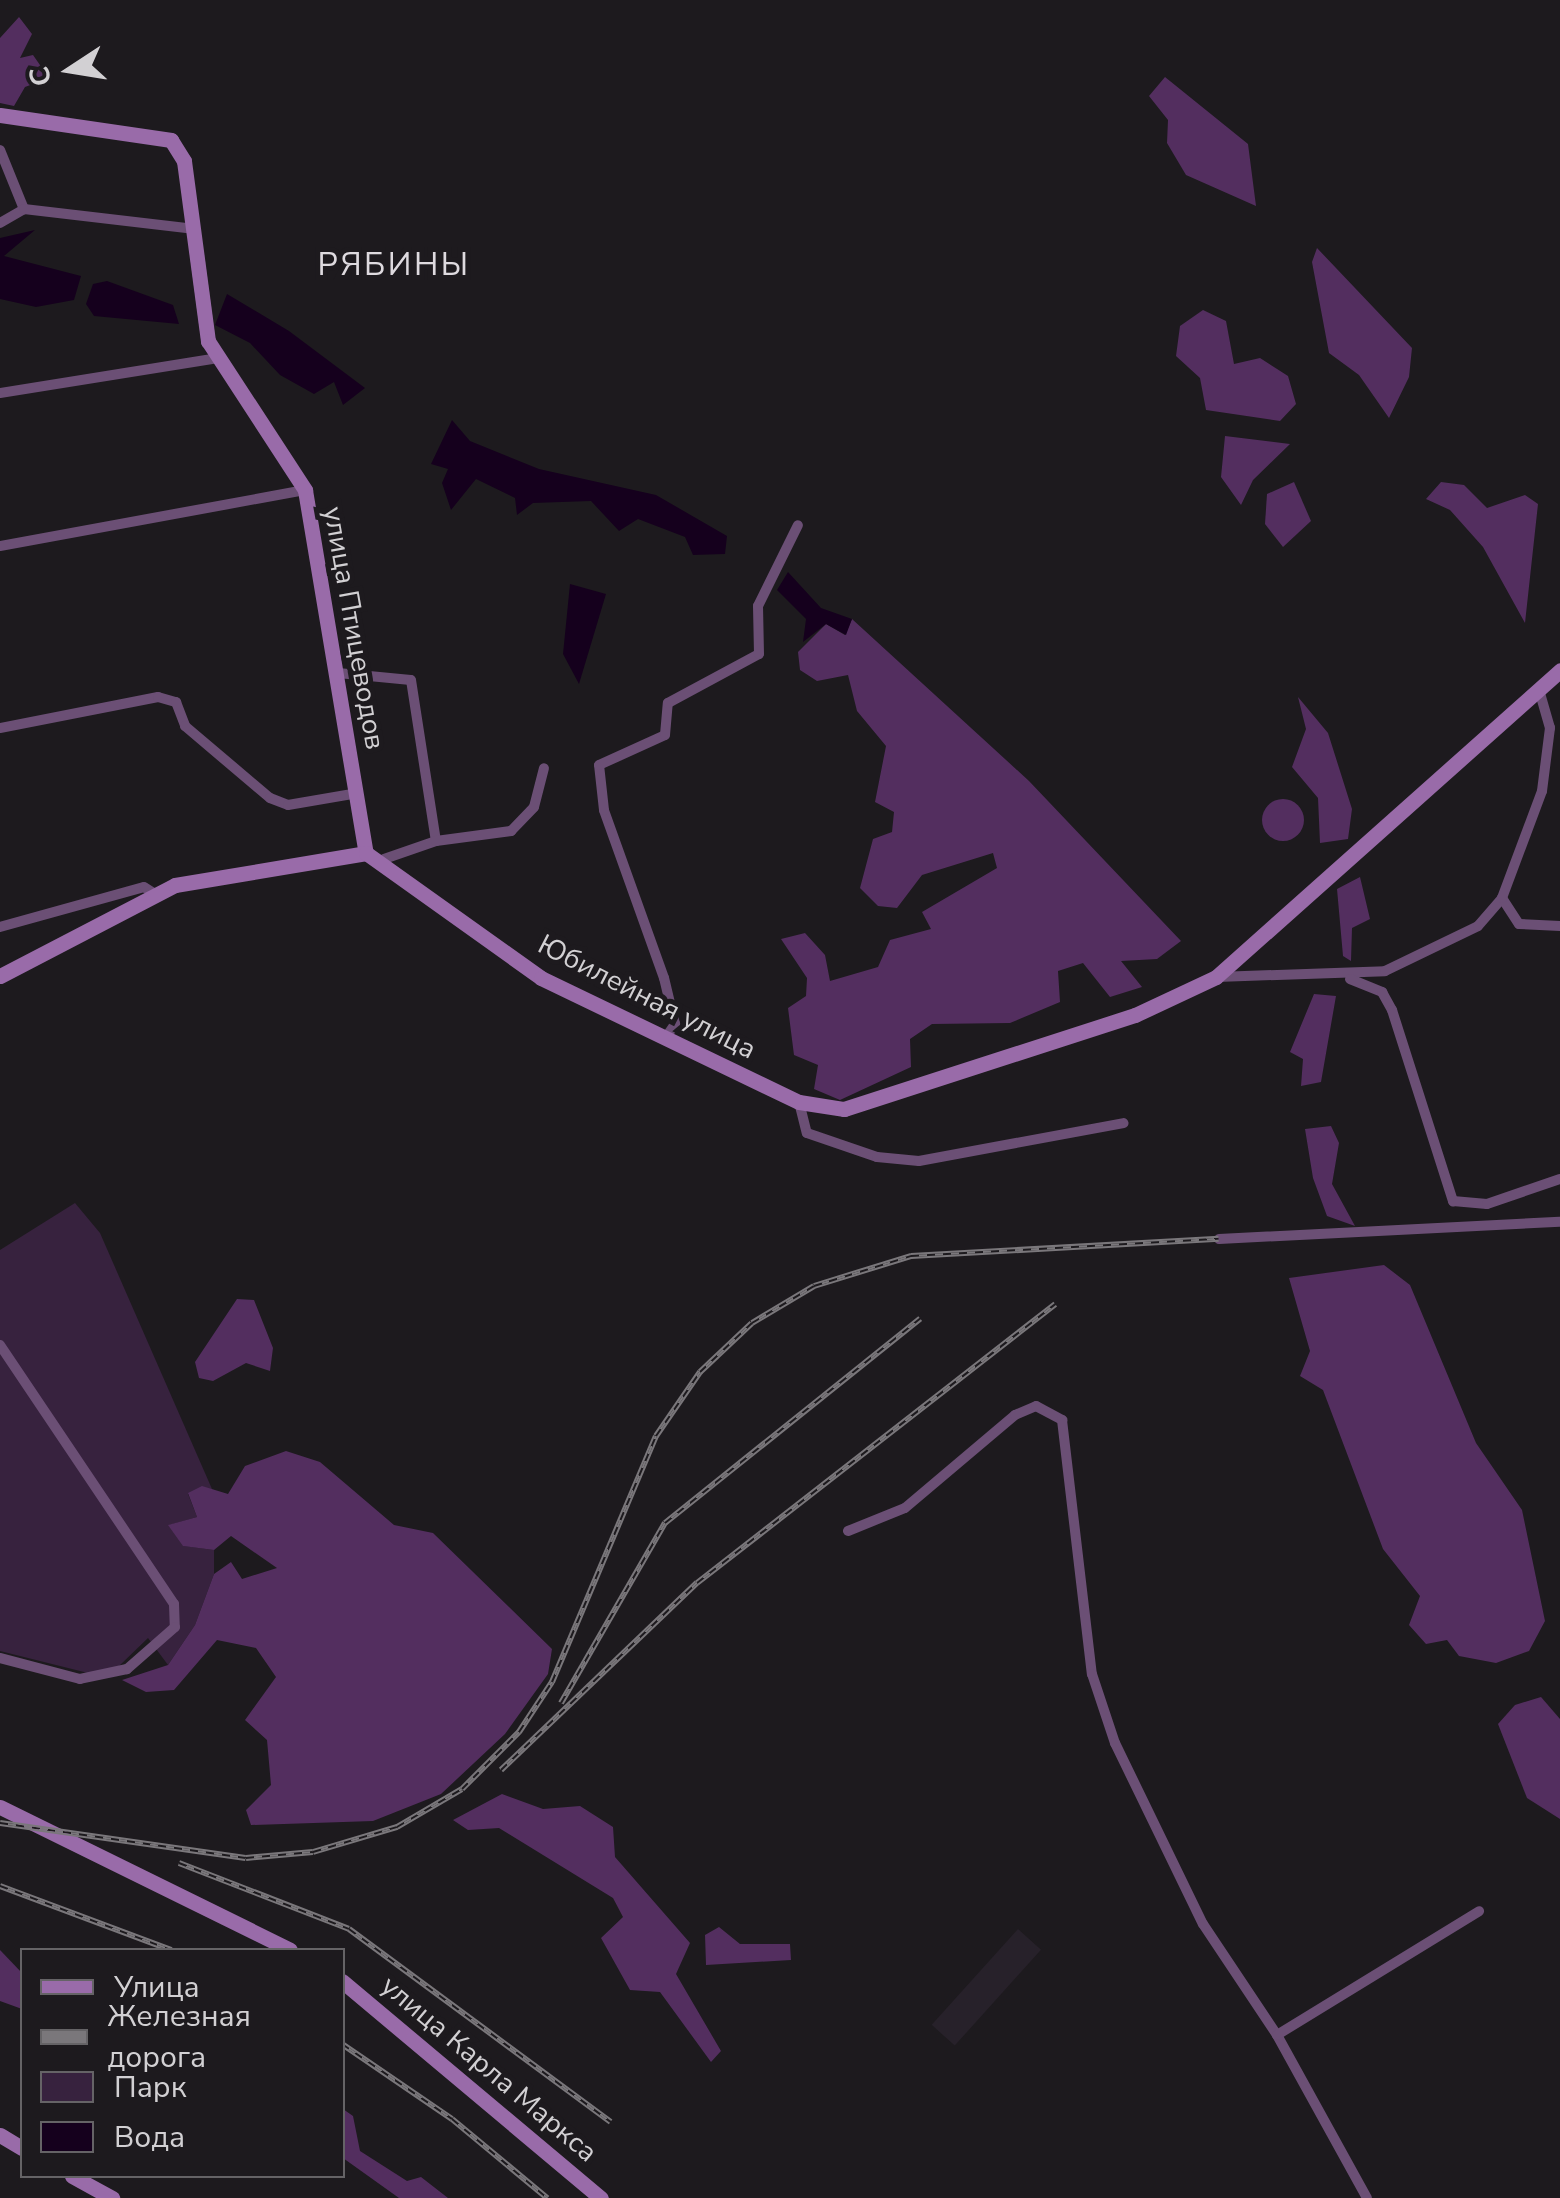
<!DOCTYPE html>
<meta charset="utf-8">
<style>
body{margin:0}
#map{position:relative;width:1560px;height:2198px;overflow:hidden;background:#1d1a1e;font-family:"Nunito Sans",sans-serif}
div>[style]{position:absolute}
[style*='--x']{left:calc(var(--x)*1px);top:calc(var(--y)*1px);width:calc(var(--w)*1px);rotate:calc(var(--a)*1deg)}
.built>*{inset:0;background:#27212a;transform-origin:0 0}
.green>*{inset:0;background:#37223e}
.forest>*{inset:0;background:#532e5f}
.round{border-radius:50%}
.water>*{inset:0;background:#15001d}
.street>*{height:10px;margin:-5px;padding:0 5px;transform-origin:5px;border-radius:5px;background:#6b4f75}
.secondary>*{height:15px;margin:-7.5px;padding:0 7.5px;transform-origin:7.5px;border-radius:7.5px;background:#996ba9}
.rail>*{height:6px;margin-top:-3px;transform-origin:0;background:repeating-linear-gradient(90deg,#1d1a1e 0 8px,#7a777b 0 16px);box-sizing:border-box;border-block:2px solid #7a777b}
span{translate:-50% -50%;white-space:nowrap;text-align:center;line-height:1.15;-webkit-text-stroke:10px #1d1a1e;paint-order:stroke}
.street-label{font-size:28px;color:#d2d0d3}
.quarter-label{font-size:32px;color:#dedadf;letter-spacing:2.5px}
.legend{position:absolute;left:20px;top:1948px;width:325px;height:230px;box-sizing:border-box;background:#1d1a1e;border:2px solid #656366;margin:0;padding:12px 18px;list-style:none;font-size:30px;color:#d2d0d3}
.legend li{display:flex;align-items:center;gap:20px;height:50px}
.legend b{width:50px;border:2px solid #656366}
.north{position:absolute;left:20px;top:20px;width:100px;height:100px;-webkit-text-stroke:8px #1d1a1e;paint-order:stroke;rotate:258deg;font-size:28px;font-weight:700;line-height:40px;text-align:center;color:#d2d0d3}
.north::after{content:'';display:block;margin:auto;width:35px;height:45px;background:#d2d0d3;clip-path:polygon(50% 0,100% 100%,50% 72%,0 100%)}
</style>
<div id="map">
<div class="built">
<div style="left:1018px;top:1929px;width:31px;height:129px;rotate:42deg"></div>
</div>
<div class="green">
<div style="clip-path:polygon(75px 1203px,100px 1233px,212px 1489px,188px 1494px,197px 1517px,169px 1525px,184px 1546px,214px 1550px,214px 1574px,195px 1625px,168px 1665px,148px 1638px,118px 1667px,88px 1673px,0 1651px,0 1250px)"></div>
</div>
<div class="forest">
<div style="clip-path:polygon(19px 17px,32px 34px,20px 58px,33px 55px,49px 78px,25px 87px,14px 106px,0 103px,0 38px)"></div>
<div style="clip-path:polygon(1165px 77px,1248px 144px,1256px 206px,1186px 175px,1167px 143px,1168px 120px,1149px 96px)"></div>
<div style="clip-path:polygon(1317px 248px,1412px 348px,1409px 377px,1389px 418px,1359px 375px,1329px 353px,1312px 262px)"></div>
<div style="clip-path:polygon(1203px 310px,1226px 321px,1234px 364px,1260px 358px,1288px 376px,1296px 404px,1280px 421px,1206px 410px,1200px 378px,1176px 356px,1180px 326px)"></div>
<div style="clip-path:polygon(1225px 436px,1290px 444px,1253px 480px,1241px 505px,1221px 477px)"></div>
<div style="clip-path:polygon(1294px 482px,1311px 521px,1283px 547px,1265px 524px,1267px 494px)"></div>
<div style="clip-path:polygon(1441px 482px,1464px 485px,1487px 508px,1525px 495px,1538px 504px,1525px 623px,1483px 547px,1450px 510px,1426px 499px)"></div>
<div style="clip-path:polygon(852px 619px,1029px 781px,1181px 941px,1157px 959px,1121px 961px,1142px 987px,1110px 997px,1083px 963px,1058px 971px,1060px 1002px,1010px 1023px,932px 1024px,910px 1039px,911px 1067px,840px 1100px,814px 1089px,818px 1065px,794px 1055px,788px 1008px,806px 996px,807px 978px,781px 939px,805px 933px,825px 955px,830px 981px,878px 967px,890px 940px,931px 929px,922px 912px,997px 868px,993px 853px,922px 875px,897px 908px,878px 906px,860px 888px,873px 839px,892px 832px,894px 812px,875px 802px,886px 746px,857px 711px,848px 675px,817px 681px,800px 670px,798px 652px,826px 624px,845px 635px)"></div>
<div style="clip-path:polygon(1298px 697px,1328px 733px,1352px 809px,1348px 839px,1320px 843px,1318px 798px,1292px 767px,1306px 729px)"></div>
<div class="round" style="left:1262px;top:799px;width:42px;height:42px"></div>
<div style="clip-path:polygon(1360px 877px,1370px 919px,1352px 928px,1351px 961px,1343px 956px,1337px 889px)"></div>
<div style="clip-path:polygon(1314px 994px,1336px 996px,1321px 1082px,1301px 1086px,1303px 1059px,1290px 1052px)"></div>
<div style="clip-path:polygon(1331px 1126px,1339px 1143px,1332px 1184px,1355px 1226px,1327px 1216px,1313px 1178px,1305px 1129px)"></div>
<div style="clip-path:polygon(1384px 1265px,1410px 1285px,1476px 1443px,1522px 1510px,1545px 1621px,1529px 1651px,1496px 1663px,1459px 1656px,1447px 1640px,1426px 1644px,1409px 1625px,1420px 1596px,1383px 1549px,1323px 1390px,1300px 1376px,1310px 1351px,1289px 1278px)"></div>
<div style="clip-path:polygon(237px 1299px,254px 1300px,273px 1348px,270px 1371px,246px 1363px,213px 1381px,199px 1378px,195px 1362px)"></div>
<div style="clip-path:polygon(286px 1451px,320px 1462px,394px 1525px,433px 1533px,552px 1649px,548px 1674px,505px 1734px,441px 1794px,373px 1821px,251px 1825px,246px 1810px,271px 1785px,267px 1740px,245px 1720px,276px 1677px,256px 1648px,217px 1640px,174px 1690px,146px 1692px,122px 1680px,168px 1665px,195px 1625px,214px 1574px,231px 1562px,242px 1579px,277px 1568px,231px 1536px,214px 1550px,183px 1546px,168px 1525px,197px 1517px,188px 1493px,202px 1486px,228px 1494px,245px 1466px)"></div>
<div style="clip-path:polygon(1541px 1697px,1560px 1719px,1560px 1819px,1527px 1798px,1498px 1724px,1515px 1705px)"></div>
<div style="clip-path:polygon(502px 1794px,543px 1809px,580px 1806px,613px 1827px,615px 1857px,690px 1943px,676px 1974px,721px 2051px,711px 2062px,660px 1992px,630px 1990px,601px 1938px,623px 1917px,613px 1898px,499px 1828px,468px 1830px,453px 1820px)"></div>
<div style="clip-path:polygon(719px 1927px,740px 1944px,790px 1944px,791px 1960px,706px 1965px,705px 1935px)"></div>
<div style="clip-path:polygon(0 1950px,22px 1973px,22px 2009px,0 2001px)"></div>
<div style="clip-path:polygon(343px 2109px,353px 2116px,360px 2151px,407px 2181px,421px 2177px,448px 2198px,399px 2198px,343px 2158px)"></div>
</div>
<div class="water">
<div style="clip-path:polygon(35px 230px,4px 256px,81px 276px,74px 300px,36px 307px,0 299px,0 238px)"></div>
<div style="clip-path:polygon(107px 281px,173px 305px,179px 324px,94px 316px,86px 304px,93px 284px)"></div>
<div style="clip-path:polygon(227px 294px,289px 331px,365px 388px,343px 405px,334px 382px,314px 394px,280px 375px,250px 343px,215px 325px)"></div>
<div style="clip-path:polygon(452px 420px,470px 441px,539px 469px,656px 495px,727px 536px,725px 554px,693px 555px,685px 537px,638px 519px,619px 531px,591px 501px,533px 503px,517px 515px,515px 498px,476px 479px,451px 510px,442px 483px,448px 469px,431px 464px)"></div>
<div style="clip-path:polygon(788px 572px,821px 608px,852px 619px,846px 635px,826px 624px,803px 642px,806px 619px,777px 590px)"></div>
<div style="clip-path:polygon(570px 584px,606px 594px,579px 684px,563px 654px)"></div>
</div>
<div class="street">
<div style="--x:0;--y:150;--w:64;--a:67.9"></div>
<div style="--x:0;--y:223;--w:28;--a:-30"></div>
<div style="--x:24;--y:209;--w:172;--a:6.7"></div>
<div style="--x:0;--y:393;--w:221;--a:-9.1"></div>
<div style="--x:0;--y:546;--w:310;--a:-10.4"></div>
<div style="--x:338;--y:673;--w:73;--a:5.5"></div>
<div style="--x:411;--y:680;--w:163;--a:81.2"></div>
<div style="--x:0;--y:728;--w:161;--a:-11.1"></div>
<div style="--x:158;--y:697;--w:19;--a:16"></div>
<div style="--x:176;--y:702;--w:26;--a:69"></div>
<div style="--x:185;--y:726;--w:111;--a:40.3"></div>
<div style="--x:270;--y:798;--w:19;--a:21"></div>
<div style="--x:288;--y:805;--w:71;--a:-9.7"></div>
<div style="--x:384;--y:859;--w:55;--a:-19.1"></div>
<div style="--x:436;--y:841;--w:76;--a:-7.6"></div>
<div style="--x:511;--y:831;--w:33;--a:-46"></div>
<div style="--x:534;--y:807;--w:40;--a:-75.6"></div>
<div style="--x:1502;--y:898;--w:31;--a:57"></div>
<div style="--x:1519;--y:924;--w:41;--a:2.8"></div>
<div style="--x:0;--y:927;--w:149;--a:-15.5"></div>
<div style="--x:144;--y:887;--w:13;--a:32"></div>
<div style="--x:1217;--y:977;--w:168;--a:-2"></div>
<div style="--x:1385;--y:971;--w:103;--a:-25.8"></div>
<div style="--x:1478;--y:926;--w:37;--a:-49"></div>
<div style="--x:1502;--y:898;--w:114;--a:-69.5"></div>
<div style="--x:1542;--y:791;--w:64;--a:-82.8"></div>
<div style="--x:1550;--y:728;--w:40;--a:-106"></div>
<div style="--x:1350;--y:979;--w:35;--a:22"></div>
<div style="--x:1382;--y:992;--w:21;--a:61"></div>
<div style="--x:1392;--y:1010;--w:201;--a:72.3"></div>
<div style="--x:1453;--y:1201;--w:34;--a:5"></div>
<div style="--x:1487;--y:1204;--w:77;--a:-18.9"></div>
<div style="--x:666;--y:1037;--w:16;--a:-55"></div>
<div style="--x:675;--y:1024;--w:47;--a:-103.4"></div>
<div style="--x:664;--y:978;--w:178;--a:-109.7"></div>
<div style="--x:604;--y:810;--w:45;--a:-96.3"></div>
<div style="--x:599;--y:765;--w:72;--a:-24.4"></div>
<div style="--x:665;--y:735;--w:32;--a:-85"></div>
<div style="--x:668;--y:703;--w:103;--a:-28.3"></div>
<div style="--x:759;--y:654;--w:48;--a:-91.2"></div>
<div style="--x:758;--y:606;--w:90;--a:-63.7"></div>
<div style="--x:799;--y:1102;--w:32;--a:76"></div>
<div style="--x:807;--y:1133;--w:74;--a:18.9"></div>
<div style="--x:877;--y:1157;--w:42;--a:5.4"></div>
<div style="--x:919;--y:1161;--w:208;--a:-10.5"></div>
<div style="--x:1219;--y:1239;--w:341;--a:-2.9"></div>
<div style="--x:0;--y:1345;--w:312;--a:56.1"></div>
<div style="--x:174;--y:1604;--w:23;--a:88"></div>
<div style="--x:175;--y:1627;--w:64;--a:138.8"></div>
<div style="--x:127;--y:1669;--w:48;--a:168"></div>
<div style="--x:80;--y:1679;--w:83;--a:-165.3"></div>
<div style="--x:848;--y:1531;--w:61;--a:-22"></div>
<div style="--x:905;--y:1508;--w:144;--a:-40.2"></div>
<div style="--x:1015;--y:1415;--w:23;--a:-23"></div>
<div style="--x:1036;--y:1406;--w:30;--a:28"></div>
<div style="--x:1062;--y:1420;--w:256;--a:83.3"></div>
<div style="--x:1092;--y:1674;--w:73;--a:71.6"></div>
<div style="--x:1115;--y:1743;--w:201;--a:64.1"></div>
<div style="--x:1203;--y:1924;--w:133;--a:56.3"></div>
<div style="--x:1277;--y:2035;--w:186;--a:61.1"></div>
<div style="--x:1277;--y:2035;--w:237;--a:-31.5"></div>
</div>
<div class="secondary">
<div style="--x:0;--y:115;--w:173;--a:8.3"></div>
<div style="--x:171;--y:140;--w:25;--a:58"></div>
<div style="--x:184;--y:161;--w:182;--a:82.4"></div>
<div style="--x:208;--y:341;--w:178;--a:56.9"></div>
<div style="--x:305;--y:490;--w:368;--a:80.5"></div>
<div style="--x:0;--y:976;--w:197;--a:-27.5"></div>
<div style="--x:175;--y:885;--w:194;--a:-9.5"></div>
<div style="--x:366;--y:853;--w:215;--a:35.5"></div>
<div style="--x:541;--y:978;--w:286;--a:25.7"></div>
<div style="--x:799;--y:1102;--w:46;--a:8.8"></div>
<div style="--x:844;--y:1109;--w:306;--a:-17.9"></div>
<div style="--x:1135;--y:1015;--w:89;--a:-25.1"></div>
<div style="--x:1216;--y:977;--w:461;--a:-41.7"></div>
<div style="--x:0;--y:1807;--w:323;--a:26.2"></div>
<div style="--x:342;--y:1981;--w:338;--a:40"></div>
<div style="--x:0;--y:2135;--w:26;--a:31"></div>
<div style="--x:72;--y:2176;--w:46;--a:28.8"></div>
</div>
<div class="rail">
<div style="--x:561;--y:1703;--w:208;--a:-60"></div>
<div style="--x:665;--y:1523;--w:327;--a:-38.7"></div>
<div style="--x:501;--y:1770;--w:271;--a:-43.7"></div>
<div style="--x:697;--y:1583;--w:454;--a:-37.9"></div>
<div style="--x:0;--y:1823;--w:248;--a:8.1"></div>
<div style="--x:246;--y:1858;--w:67;--a:-5.1"></div>
<div style="--x:313;--y:1852;--w:88;--a:-16.6"></div>
<div style="--x:397;--y:1827;--w:75;--a:-30.3"></div>
<div style="--x:462;--y:1789;--w:81;--a:-45"></div>
<div style="--x:519;--y:1732;--w:60;--a:-56.6"></div>
<div style="--x:552;--y:1682;--w:267;--a:-67.1"></div>
<div style="--x:656;--y:1436;--w:78;--a:-55.5"></div>
<div style="--x:700;--y:1372;--w:71;--a:-43.3"></div>
<div style="--x:752;--y:1323;--w:72;--a:-30.8"></div>
<div style="--x:814;--y:1286;--w:102;--a:-17.2"></div>
<div style="--x:911;--y:1256;--w:308;--a:-3.2"></div>
<div style="--x:179;--y:1863;--w:182;--a:21.2"></div>
<div style="--x:349;--y:1929;--w:325;--a:36.4"></div>
<div style="--x:0;--y:1886;--w:183;--a:20.5"></div>
<div style="--x:342;--y:2044;--w:133;--a:34.3"></div>
<div style="--x:452;--y:2119;--w:124;--a:39.7"></div>
</div>
<div class="street-label">
<span style="left:354px;top:628px;rotate:80deg">улица Птицеводов</span>
<span style="left:647px;top:997px;rotate:27deg">Юбилейная улица</span>
<span style="left:489px;top:2069px;rotate:40deg">улица Карла Маркса</span>
</div>
<div class="quarter-label">
<span style="left:394px;top:265px">РЯБИНЫ</span>
</div>
<ul class="legend">
<li><b style="height:12px;background:#996ba9"></b>Улица</li>
<li><b style="height:12px;background:#7a777b"></b>Железная дорога</li>
<li><b style="height:28px;background:#37223e"></b>Парк</li>
<li><b style="height:28px;background:#15001d"></b>Вода</li>
</ul>
<div class="north">С</div>
</div>
